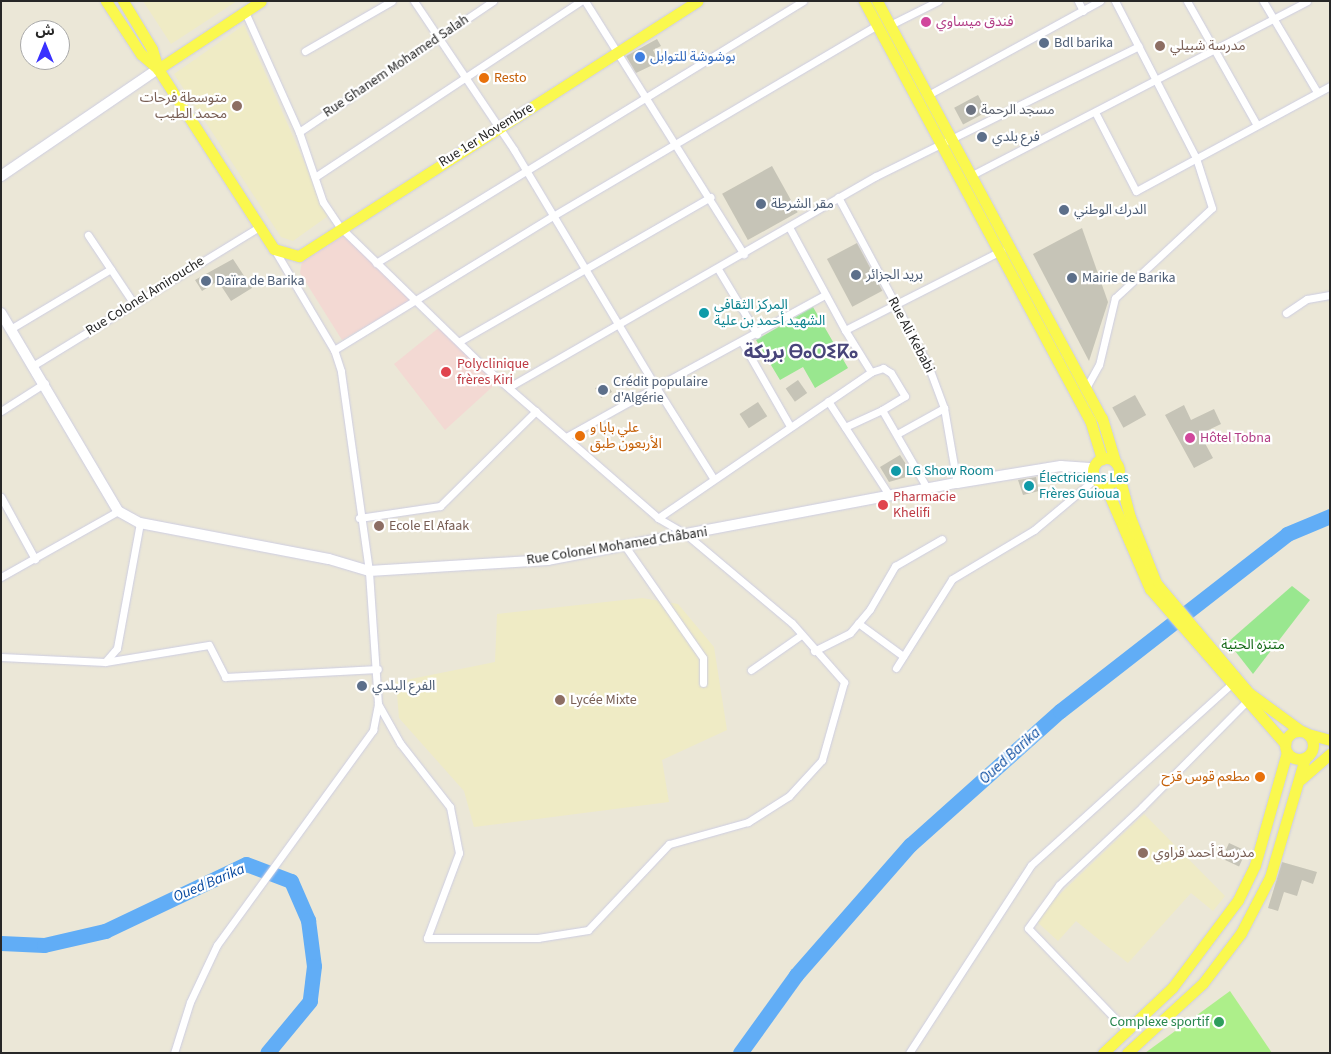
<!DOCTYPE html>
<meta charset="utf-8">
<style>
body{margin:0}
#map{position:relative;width:1331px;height:1054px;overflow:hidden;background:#ebe7d7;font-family:"Source Sans 3","Noto Sans Arabic","Noto Sans Tifinagh",sans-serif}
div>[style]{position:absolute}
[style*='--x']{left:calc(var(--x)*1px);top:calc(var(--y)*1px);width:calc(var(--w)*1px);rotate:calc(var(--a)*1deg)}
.education>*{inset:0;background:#efebc5}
.medical>*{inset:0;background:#f3d9d3}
.green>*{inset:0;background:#99e78f}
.pitch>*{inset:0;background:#adef8a}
.river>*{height:15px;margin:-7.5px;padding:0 7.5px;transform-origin:7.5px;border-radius:7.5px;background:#61adf6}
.building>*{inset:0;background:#c6c4b7;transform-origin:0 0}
.roads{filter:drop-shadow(0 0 1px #cdcde2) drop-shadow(0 0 1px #cdcde2)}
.street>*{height:7px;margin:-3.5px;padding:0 3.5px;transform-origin:3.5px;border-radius:3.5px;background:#fff}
.secondary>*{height:10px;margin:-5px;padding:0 5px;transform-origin:5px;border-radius:5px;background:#fff}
.primary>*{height:11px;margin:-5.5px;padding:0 5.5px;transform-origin:5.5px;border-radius:5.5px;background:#faf84e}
.primary>.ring{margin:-5.5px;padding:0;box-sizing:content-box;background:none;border:11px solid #faf84e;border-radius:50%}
.dots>*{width:14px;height:14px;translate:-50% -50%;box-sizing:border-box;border:2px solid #fff;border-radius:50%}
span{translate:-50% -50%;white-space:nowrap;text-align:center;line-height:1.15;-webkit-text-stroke:4.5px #fff;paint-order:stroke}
.hotel-label{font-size:14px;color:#b23c85}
.left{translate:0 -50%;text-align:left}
.service-label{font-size:14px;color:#4e5e75}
.education-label{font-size:14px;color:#785e54}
.right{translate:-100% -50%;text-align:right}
.shop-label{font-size:14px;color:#366cbe}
.street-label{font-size:14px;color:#272727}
.food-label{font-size:14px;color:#c56008}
.worship-label{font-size:14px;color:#5b616d}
.culture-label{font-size:14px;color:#0d838f}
.health-label{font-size:14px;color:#be3a42}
.park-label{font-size:14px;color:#146816}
.leisure-label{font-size:14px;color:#27864d}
.water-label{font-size:15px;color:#04479e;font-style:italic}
.district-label{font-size:19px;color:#48457a;font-weight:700}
.frame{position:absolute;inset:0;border:2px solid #272727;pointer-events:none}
.north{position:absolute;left:20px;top:20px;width:50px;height:50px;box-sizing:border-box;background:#fff;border:1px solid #a9a9a9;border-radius:50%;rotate:0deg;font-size:14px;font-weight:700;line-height:20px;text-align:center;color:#272727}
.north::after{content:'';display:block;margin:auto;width:18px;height:22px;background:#3931ff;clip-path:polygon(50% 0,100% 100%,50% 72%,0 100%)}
</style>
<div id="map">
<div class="education">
<div style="clip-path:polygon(143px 1px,237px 1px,171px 44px)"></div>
<div style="clip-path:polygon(244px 25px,328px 216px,293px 241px,281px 237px,174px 74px)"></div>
<div style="clip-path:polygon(642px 598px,678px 604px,714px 647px,727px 730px,662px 760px,669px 802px,474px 827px,464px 791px,399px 718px,396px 682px,495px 662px,497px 614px)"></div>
<div style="clip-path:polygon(1144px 814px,1225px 896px,1213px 911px,1191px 893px,1128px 963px,1076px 921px,1058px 941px,1034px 919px)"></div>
</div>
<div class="medical">
<div style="clip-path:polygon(342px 233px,411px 300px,342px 340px,300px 273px,302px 261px)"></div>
<div style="clip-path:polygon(441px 326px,501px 379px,445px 430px,394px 364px)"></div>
</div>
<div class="green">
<div style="clip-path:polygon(813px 307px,848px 368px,815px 388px,803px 367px,780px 380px,756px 340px)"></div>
<div style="clip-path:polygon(1292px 586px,1310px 600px,1253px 674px,1228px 642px)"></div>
</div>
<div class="pitch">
<div style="clip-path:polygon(1230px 991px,1272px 1053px,1145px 1053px)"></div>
</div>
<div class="river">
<div style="--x:1;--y:943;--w:43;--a:2.7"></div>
<div style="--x:44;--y:945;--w:63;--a:-12.9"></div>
<div style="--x:105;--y:931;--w:156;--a:-25.4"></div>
<div style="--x:246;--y:864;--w:48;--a:20.7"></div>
<div style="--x:291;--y:881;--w:43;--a:66.4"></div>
<div style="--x:308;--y:920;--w:46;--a:82.6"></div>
<div style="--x:314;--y:966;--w:35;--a:97"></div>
<div style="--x:310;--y:1001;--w:67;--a:129.6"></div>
<div style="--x:740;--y:1053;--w:96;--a:-54.3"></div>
<div style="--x:796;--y:975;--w:173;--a:-48.8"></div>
<div style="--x:910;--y:845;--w:201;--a:-41.8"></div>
<div style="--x:1060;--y:711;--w:288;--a:-37.9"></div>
<div style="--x:1287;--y:534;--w:47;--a:-22.7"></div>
</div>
<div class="building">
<div style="clip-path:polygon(657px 39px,661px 46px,653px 50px,659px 62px,636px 73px,626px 56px)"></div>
<div style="left:978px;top:95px;width:19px;height:27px;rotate:62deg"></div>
<div style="left:772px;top:166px;width:53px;height:57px;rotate:61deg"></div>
<div style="clip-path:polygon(1082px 228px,1108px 302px,1089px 361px,1033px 254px)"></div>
<div style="left:857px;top:243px;width:54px;height:34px;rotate:62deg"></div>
<div style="clip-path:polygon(233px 259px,252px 288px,231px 301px,218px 281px,202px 291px,195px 280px)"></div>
<div style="left:798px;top:380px;width:16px;height:15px;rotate:55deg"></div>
<div style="clip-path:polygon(607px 384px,612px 392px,601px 398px,595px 388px)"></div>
<div style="left:1135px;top:395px;width:23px;height:26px;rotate:61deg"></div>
<div style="left:758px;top:402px;width:17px;height:22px;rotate:57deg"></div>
<div style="clip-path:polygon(1184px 405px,1191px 420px,1214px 409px,1221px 424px,1200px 434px,1213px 458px,1194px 468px,1165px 415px)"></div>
<div style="clip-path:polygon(900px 455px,913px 475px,889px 482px,880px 467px)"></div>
<div style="clip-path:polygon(1036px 477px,1039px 491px,1023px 495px,1018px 480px)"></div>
<div style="left:1229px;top:843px;width:19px;height:17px;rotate:25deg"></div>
<div style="clip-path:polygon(1282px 862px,1317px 872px,1313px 884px,1302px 880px,1297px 896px,1284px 892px,1278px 911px,1268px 908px)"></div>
</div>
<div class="roads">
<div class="street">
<div style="--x:414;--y:1;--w:179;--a:56.1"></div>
<div style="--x:514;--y:150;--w:276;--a:59.1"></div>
<div style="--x:656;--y:387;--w:192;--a:-28.6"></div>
<div style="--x:585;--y:1;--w:299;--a:57.9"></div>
<div style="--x:1078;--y:1;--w:11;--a:63"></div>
<div style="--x:1187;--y:1;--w:142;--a:60.6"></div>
<div style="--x:1263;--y:1;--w:106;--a:59.3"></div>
<div style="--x:245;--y:12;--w:132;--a:65.8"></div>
<div style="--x:299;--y:132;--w:74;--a:71.1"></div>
<div style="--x:323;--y:202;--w:30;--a:56"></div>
<div style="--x:340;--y:227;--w:195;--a:44.2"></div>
<div style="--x:480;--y:363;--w:236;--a:41"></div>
<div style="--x:658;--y:518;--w:34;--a:30"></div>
<div style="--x:687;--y:535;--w:137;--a:40"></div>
<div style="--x:792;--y:623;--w:79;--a:48.6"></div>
<div style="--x:844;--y:682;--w:81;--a:105.8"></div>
<div style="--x:822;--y:760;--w:49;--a:132.5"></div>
<div style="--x:789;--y:796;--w:49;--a:147.6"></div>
<div style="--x:748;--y:822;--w:82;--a:164.4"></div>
<div style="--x:669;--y:844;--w:118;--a:133.3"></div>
<div style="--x:588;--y:930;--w:51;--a:170.9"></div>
<div style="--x:538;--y:938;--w:111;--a:180"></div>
<div style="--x:427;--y:938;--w:91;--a:-69.4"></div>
<div style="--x:459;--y:853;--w:47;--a:-101.1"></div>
<div style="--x:450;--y:807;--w:81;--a:-128"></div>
<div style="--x:400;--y:743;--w:45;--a:-119.4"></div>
<div style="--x:890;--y:25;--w:54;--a:-26.6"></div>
<div style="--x:305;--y:51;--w:100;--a:-29.9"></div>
<div style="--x:928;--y:95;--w:196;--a:-28.7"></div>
<div style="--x:1095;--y:112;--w:89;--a:62.6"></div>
<div style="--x:1136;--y:191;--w:221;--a:-28.4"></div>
<div style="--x:299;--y:132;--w:234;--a:-34"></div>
<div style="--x:972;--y:175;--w:377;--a:-27.4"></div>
<div style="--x:315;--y:177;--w:319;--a:-33.5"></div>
<div style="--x:838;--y:197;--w:191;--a:61.8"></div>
<div style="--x:928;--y:365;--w:46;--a:69.6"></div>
<div style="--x:944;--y:408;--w:76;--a:80.2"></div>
<div style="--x:789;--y:227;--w:117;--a:61.5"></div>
<div style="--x:88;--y:235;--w:83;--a:56.3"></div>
<div style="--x:376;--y:263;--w:501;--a:-31.53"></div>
<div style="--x:718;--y:269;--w:76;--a:59"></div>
<div style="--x:1286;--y:313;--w:25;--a:-34"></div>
<div style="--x:1307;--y:299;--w:23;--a:-10"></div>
<div style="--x:12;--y:328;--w:115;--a:-30.8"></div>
<div style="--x:460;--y:341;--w:289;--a:-29.9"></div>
<div style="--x:742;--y:342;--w:97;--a:60.3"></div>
<div style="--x:334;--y:350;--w:257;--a:-31.5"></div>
<div style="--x:553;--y:216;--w:376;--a:-30.5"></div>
<div style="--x:34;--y:365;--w:263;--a:-31.5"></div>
<div style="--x:871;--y:372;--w:49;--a:-121.8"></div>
<div style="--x:845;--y:330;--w:175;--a:-26.9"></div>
<div style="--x:509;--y:387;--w:423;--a:-29.9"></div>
<div style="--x:876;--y:176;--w:293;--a:-26.3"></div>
<div style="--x:1086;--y:388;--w:26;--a:-61"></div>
<div style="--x:1099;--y:365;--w:69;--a:-76.6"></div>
<div style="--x:1115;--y:298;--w:132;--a:-42.9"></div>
<div style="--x:1212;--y:208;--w:52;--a:-107.7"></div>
<div style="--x:1196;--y:158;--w:177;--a:-117.3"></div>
<div style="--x:828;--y:401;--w:112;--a:57"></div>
<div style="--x:1;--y:411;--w:52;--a:-32.5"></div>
<div style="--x:845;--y:427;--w:41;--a:-24.7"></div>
<div style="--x:882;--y:410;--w:90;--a:60"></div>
<div style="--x:897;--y:434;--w:54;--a:-29"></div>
<div style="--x:566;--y:437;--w:103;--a:-29.1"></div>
<div style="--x:656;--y:387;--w:107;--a:57.9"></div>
<div style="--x:1;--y:497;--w:71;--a:61.3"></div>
<div style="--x:359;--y:518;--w:82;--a:-8.4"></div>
<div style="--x:440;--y:506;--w:135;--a:-44.7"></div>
<div style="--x:658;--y:518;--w:258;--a:-34.4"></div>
<div style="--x:871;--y:372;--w:13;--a:-18"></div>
<div style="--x:883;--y:368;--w:9;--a:32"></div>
<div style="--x:891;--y:373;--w:27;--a:59"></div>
<div style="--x:905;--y:396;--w:27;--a:149"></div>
<div style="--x:625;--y:546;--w:136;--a:55.1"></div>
<div style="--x:703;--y:658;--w:25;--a:90"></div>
<div style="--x:1;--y:577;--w:134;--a:-29.4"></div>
<div style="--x:858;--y:623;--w:56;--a:36.3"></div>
<div style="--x:814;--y:651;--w:40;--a:-26.6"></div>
<div style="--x:850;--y:633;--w:31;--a:-50"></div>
<div style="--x:870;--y:609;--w:50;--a:-59.8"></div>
<div style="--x:895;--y:566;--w:54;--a:-29.9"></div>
<div style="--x:1;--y:657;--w:104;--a:2.8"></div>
<div style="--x:105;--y:662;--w:105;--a:-9.3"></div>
<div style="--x:209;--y:645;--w:36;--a:63"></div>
<div style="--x:225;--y:677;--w:153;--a:-3"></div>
<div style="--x:105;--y:662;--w:18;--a:-49"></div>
<div style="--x:117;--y:648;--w:127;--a:-79.6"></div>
<div style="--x:896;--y:668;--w:105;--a:-57.8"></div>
<div style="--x:952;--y:579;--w:96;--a:-30.9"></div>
<div style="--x:1034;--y:530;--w:80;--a:-39.9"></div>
<div style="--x:751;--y:670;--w:61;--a:-35"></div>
<div style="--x:1128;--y:1032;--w:144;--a:-133.9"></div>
<div style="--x:1028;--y:928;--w:53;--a:-54.2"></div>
<div style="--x:1059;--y:885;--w:114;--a:-43.2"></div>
<div style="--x:1142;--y:807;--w:148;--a:-45.3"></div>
<div style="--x:174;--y:1053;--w:53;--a:-72.6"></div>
<div style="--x:190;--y:1002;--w:63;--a:-64.7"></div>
<div style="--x:217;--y:945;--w:266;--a:-54"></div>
<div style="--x:373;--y:730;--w:26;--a:-79"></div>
<div style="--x:378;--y:704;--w:133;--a:-93.9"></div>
<div style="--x:369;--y:571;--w:202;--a:-98"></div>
<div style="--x:341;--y:371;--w:22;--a:-108"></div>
<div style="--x:334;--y:350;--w:117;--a:-120.7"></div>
<div style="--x:909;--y:1053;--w:224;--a:-57"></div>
<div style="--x:1031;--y:865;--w:270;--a:-42.1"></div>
</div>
<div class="secondary">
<div style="--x:1;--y:176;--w:190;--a:-34.3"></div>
<div style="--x:1;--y:313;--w:230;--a:59.4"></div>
<div style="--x:118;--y:511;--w:25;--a:29"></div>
<div style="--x:140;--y:523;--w:192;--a:10.8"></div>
<div style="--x:329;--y:559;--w:42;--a:16.7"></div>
<div style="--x:369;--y:571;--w:179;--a:-3.5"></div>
<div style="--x:548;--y:560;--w:416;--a:-10.7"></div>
<div style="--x:957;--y:483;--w:105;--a:-9.3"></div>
<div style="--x:1061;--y:466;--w:32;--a:4"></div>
</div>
<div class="primary">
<div style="--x:106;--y:1;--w:64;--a:56.6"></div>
<div style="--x:141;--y:54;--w:23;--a:41"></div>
<div style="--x:158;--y:69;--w:214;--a:57.2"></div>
<div style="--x:274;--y:249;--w:26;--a:16"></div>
<div style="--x:299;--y:256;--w:473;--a:-32.6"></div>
<div style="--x:123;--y:1;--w:56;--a:58.9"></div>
<div style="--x:152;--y:49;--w:21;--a:73"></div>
<div style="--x:864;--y:1;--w:476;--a:61.7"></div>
<div style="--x:1090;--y:420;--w:41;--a:72.9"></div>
<div style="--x:877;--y:1;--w:474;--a:61.7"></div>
<div style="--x:1102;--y:418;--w:45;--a:73.2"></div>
<div style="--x:158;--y:69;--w:123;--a:-33.4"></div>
<div class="ring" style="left:1093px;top:458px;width:15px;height:15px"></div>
<div style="--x:1119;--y:476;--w:42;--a:75"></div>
<div style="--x:1130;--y:517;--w:71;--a:68.5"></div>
<div style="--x:1156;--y:583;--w:144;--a:49.8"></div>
<div style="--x:1249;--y:693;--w:64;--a:36.2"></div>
<div style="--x:1105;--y:485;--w:113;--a:66.6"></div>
<div style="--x:1150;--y:589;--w:206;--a:48.9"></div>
<div class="ring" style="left:1285px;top:731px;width:17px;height:17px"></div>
<div style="--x:1308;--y:734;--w:23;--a:15"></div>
<div style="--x:1301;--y:779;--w:38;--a:-41"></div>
<div style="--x:1103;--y:1053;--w:95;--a:-43.3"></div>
<div style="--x:1172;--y:988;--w:110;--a:-53.1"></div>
<div style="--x:1238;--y:900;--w:39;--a:-64"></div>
<div style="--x:1255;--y:865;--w:117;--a:-74.2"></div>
<div style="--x:1127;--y:1053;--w:103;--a:-42.6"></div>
<div style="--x:1203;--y:983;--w:63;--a:-52.8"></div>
<div style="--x:1241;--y:933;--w:63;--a:-62.6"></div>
<div style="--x:1270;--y:877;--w:124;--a:-73.6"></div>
</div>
</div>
<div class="dots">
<div style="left:926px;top:22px;background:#d1479c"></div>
<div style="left:1044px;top:43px;background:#5c6f8a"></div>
<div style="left:1160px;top:46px;background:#8d6e63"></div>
<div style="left:640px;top:57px;background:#3f7fe0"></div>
<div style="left:484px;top:78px;background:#e8710a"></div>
<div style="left:237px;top:106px;background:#8d6e63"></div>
<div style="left:971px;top:110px;background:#6b7280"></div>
<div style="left:982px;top:137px;background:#5c6f8a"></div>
<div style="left:761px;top:204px;background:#5c6f8a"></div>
<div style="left:1064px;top:210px;background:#5c6f8a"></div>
<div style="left:856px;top:275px;background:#5c6f8a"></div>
<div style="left:1072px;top:278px;background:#5c6f8a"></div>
<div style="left:206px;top:281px;background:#5c6f8a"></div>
<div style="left:704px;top:313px;background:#0f9aa8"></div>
<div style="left:446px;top:372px;background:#e0444e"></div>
<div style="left:603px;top:390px;background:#5c6f8a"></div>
<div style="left:580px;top:436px;background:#e8710a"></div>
<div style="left:1190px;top:438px;background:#d1479c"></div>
<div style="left:896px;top:471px;background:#0f9aa8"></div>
<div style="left:1029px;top:486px;background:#0f9aa8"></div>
<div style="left:883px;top:505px;background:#e0444e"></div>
<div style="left:379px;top:526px;background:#8d6e63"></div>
<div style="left:362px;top:686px;background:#5c6f8a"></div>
<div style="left:560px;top:700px;background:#8d6e63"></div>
<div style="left:1260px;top:777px;background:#e8710a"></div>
<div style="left:1143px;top:853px;background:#8d6e63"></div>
<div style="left:1219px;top:1022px;background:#2e9e5b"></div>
</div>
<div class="hotel-label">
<span class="left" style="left:936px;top:22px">فندق ميساوي</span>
<span class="left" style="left:1200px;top:438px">Hôtel Tobna</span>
</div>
<div class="service-label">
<span class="left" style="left:1054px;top:43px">Bdl barika</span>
<span class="left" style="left:992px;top:137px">فرع بلدي</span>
<span class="left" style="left:771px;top:204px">مقر الشرطة</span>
<span class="left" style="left:1074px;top:210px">الدرك الوطني</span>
<span class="left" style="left:866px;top:275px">بريد الجزائر</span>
<span class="left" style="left:1082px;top:278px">Mairie de Barika</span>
<span class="left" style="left:216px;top:281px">Daïra de Barika</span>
<span class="left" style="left:613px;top:390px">Crédit populaire<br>d'Algérie</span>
<span class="left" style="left:372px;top:686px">الفرع البلدي</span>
</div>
<div class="education-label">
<span class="left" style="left:1170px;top:46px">مدرسة شبيلي</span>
<span class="right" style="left:227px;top:106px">متوسطة فرحات<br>محمد الطيب</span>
<span class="left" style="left:389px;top:526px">Ecole El Afaak</span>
<span class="left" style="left:570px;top:700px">Lycée Mixte</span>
<span class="left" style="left:1153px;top:853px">مدرسة أحمد قراوي</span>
</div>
<div class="shop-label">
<span class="left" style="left:650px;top:57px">بوشوشة للتوابل</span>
</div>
<div class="street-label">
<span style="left:396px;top:66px;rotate:-34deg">Rue Ghanem Mohamed Salah</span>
<span style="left:486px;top:135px;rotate:-32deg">Rue 1er Novembre</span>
<span style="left:145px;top:296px;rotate:-32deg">Rue Colonel Amirouche</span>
<span style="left:911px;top:335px;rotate:62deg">Rue Ali Kebabi</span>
<span style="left:617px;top:546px;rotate:-9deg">Rue Colonel Mohamed Châbani</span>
</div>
<div class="food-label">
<span class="left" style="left:494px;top:78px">Resto</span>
<span class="left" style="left:590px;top:436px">علي بابا و<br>الأربعون طبق</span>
<span class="right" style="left:1250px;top:777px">مطعم قوس قزح</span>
</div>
<div class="worship-label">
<span class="left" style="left:981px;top:110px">مسجد الرحمة</span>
</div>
<div class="culture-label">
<span class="left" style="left:714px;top:313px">المركز الثقافي<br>الشهيد أحمد بن علية</span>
<span class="left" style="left:906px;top:471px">LG Show Room</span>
<span class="left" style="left:1039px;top:486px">Électriciens Les<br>Frères Guioua</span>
</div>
<div class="health-label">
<span class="left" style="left:457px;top:372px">Polyclinique<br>frères Kiri</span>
<span class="left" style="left:893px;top:505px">Pharmacie<br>Khelifi</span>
</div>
<div class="park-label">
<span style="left:1253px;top:645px">متنزه الحنية</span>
</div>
<div class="leisure-label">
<span class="right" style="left:1209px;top:1022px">Complexe sportif</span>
</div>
<div class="water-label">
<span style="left:1010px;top:756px;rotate:-42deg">Oued Barika</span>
<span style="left:209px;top:883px;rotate:-23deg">Oued Barika</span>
</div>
<div class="district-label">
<span style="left:801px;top:353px">بريكة ⴱⴰⵔⵉⴽⴰ</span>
</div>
<div class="frame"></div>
<div class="north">ش</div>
</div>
